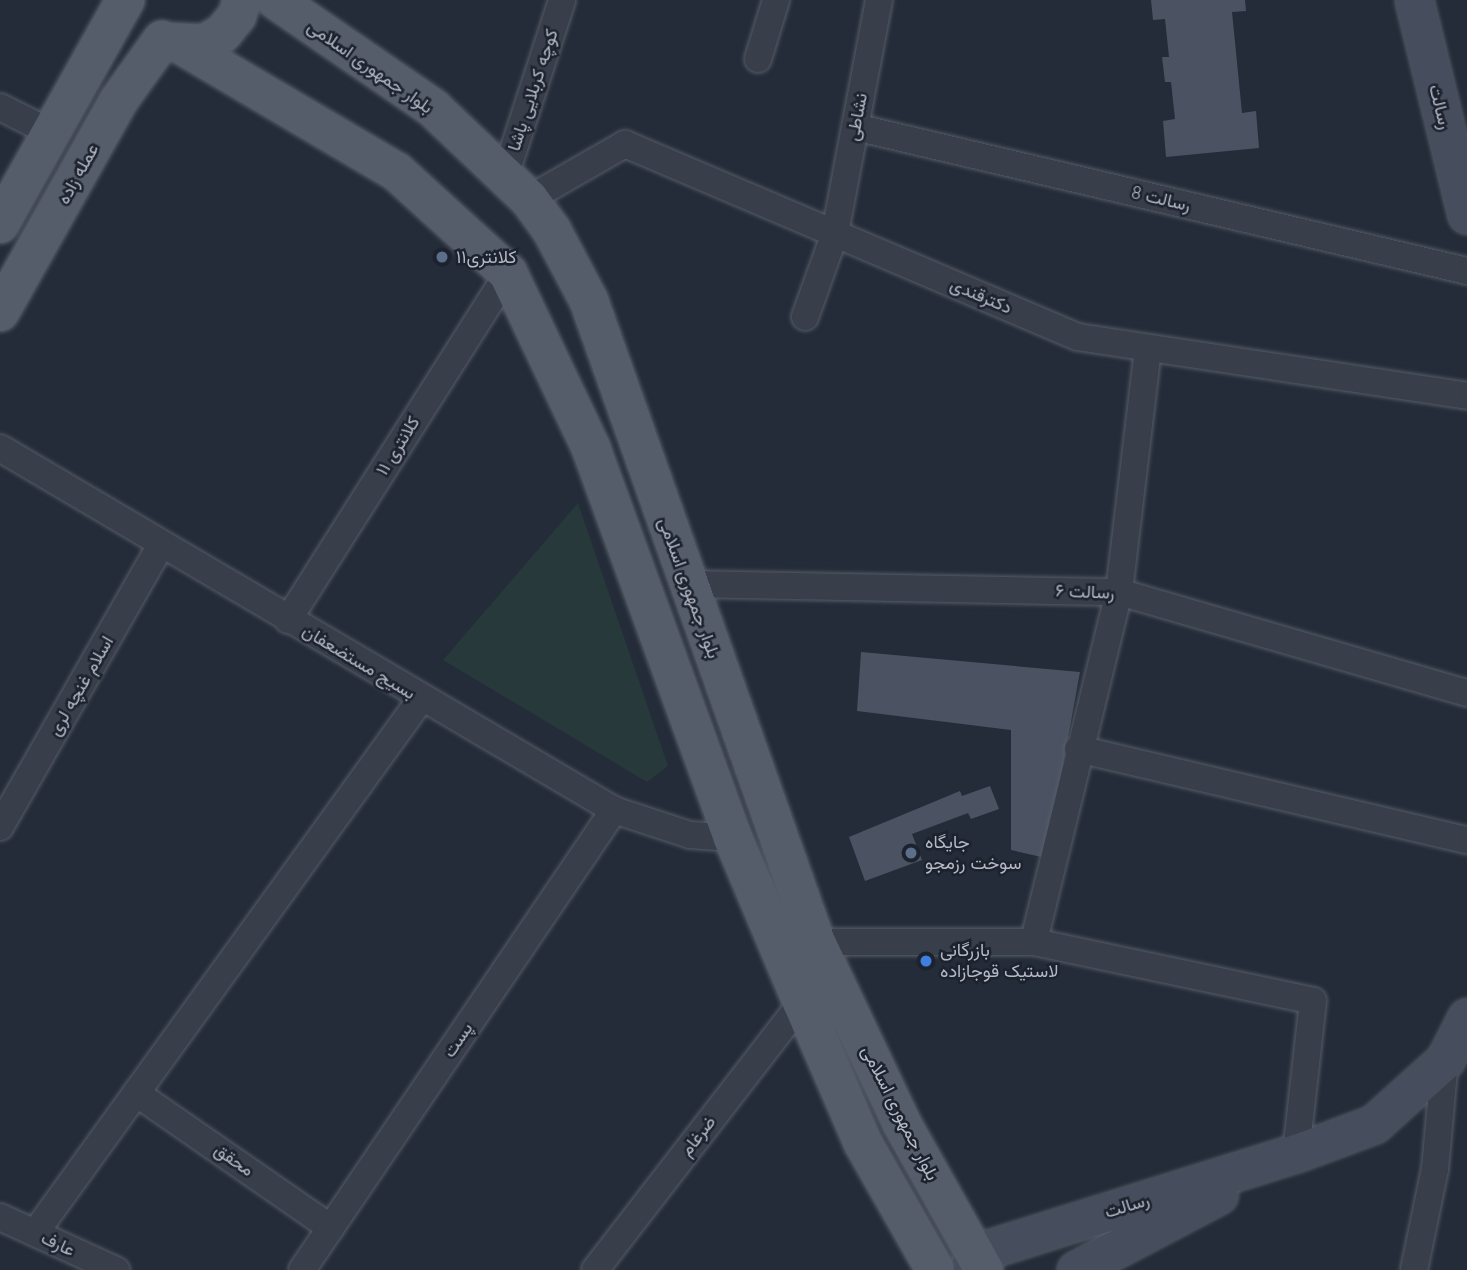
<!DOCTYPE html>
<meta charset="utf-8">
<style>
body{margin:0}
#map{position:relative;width:1467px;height:1270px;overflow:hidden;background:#242c39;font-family:Quicksand,Vazirmatn,sans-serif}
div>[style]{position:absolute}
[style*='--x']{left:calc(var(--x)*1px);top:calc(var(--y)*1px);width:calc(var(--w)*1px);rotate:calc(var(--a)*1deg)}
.green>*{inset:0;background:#27393b}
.building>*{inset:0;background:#4b5363}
.roads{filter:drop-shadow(0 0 2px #565c67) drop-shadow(0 0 2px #565c67)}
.street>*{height:26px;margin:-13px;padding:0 13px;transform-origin:13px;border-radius:13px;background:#383e4a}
.secondary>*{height:37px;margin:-18.5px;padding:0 18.5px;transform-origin:18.5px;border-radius:18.5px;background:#464d5c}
.primary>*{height:38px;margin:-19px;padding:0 19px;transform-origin:19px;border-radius:19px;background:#565d6a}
.dots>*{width:19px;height:19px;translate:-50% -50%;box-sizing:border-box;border:4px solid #1d232e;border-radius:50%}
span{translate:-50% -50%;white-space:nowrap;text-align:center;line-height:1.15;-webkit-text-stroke:5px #1d232e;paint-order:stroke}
.street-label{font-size:18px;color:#b3b9c5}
.poi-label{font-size:18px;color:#b3b9c5}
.left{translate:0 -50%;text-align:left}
</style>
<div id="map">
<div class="green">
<div style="clip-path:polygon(578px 503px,668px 766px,647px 782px,443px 660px)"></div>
</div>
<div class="building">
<div style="clip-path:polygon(1151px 0,1245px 0,1246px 11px,1232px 12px,1242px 113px,1256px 111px,1259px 148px,1166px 157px,1163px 121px,1175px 119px,1171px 82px,1165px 82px,1162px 57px,1169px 57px,1165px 19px,1153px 20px)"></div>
<div style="clip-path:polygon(861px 652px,1080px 672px,1046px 858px,1011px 850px,1011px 730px,857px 711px)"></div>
<div style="clip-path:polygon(990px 786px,999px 809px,971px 819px,968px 813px,912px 834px,922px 860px,865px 881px,849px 837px,960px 791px,962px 796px)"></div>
</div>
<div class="roads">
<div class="street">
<div style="--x:758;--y:59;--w:62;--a:-73"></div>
<div style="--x:0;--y:107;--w:58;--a:26.6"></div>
<div style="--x:855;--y:127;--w:629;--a:13.24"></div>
<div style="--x:504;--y:179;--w:188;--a:-72"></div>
<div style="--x:529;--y:199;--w:111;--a:-29.8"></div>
<div style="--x:625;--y:144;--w:492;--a:23.1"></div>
<div style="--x:1078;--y:337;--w:393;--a:8.6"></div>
<div style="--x:805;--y:317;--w:89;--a:-70.3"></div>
<div style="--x:835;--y:233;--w:237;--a:-79.3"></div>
<div style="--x:1148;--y:349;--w:245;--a:96.8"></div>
<div style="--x:1119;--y:592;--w:360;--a:103.7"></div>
<div style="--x:1034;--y:942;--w:285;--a:11.9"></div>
<div style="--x:1313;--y:1001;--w:153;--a:96.4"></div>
<div style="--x:0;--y:448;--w:713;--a:30.52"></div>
<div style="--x:614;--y:810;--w:80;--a:18.2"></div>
<div style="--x:690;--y:835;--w:43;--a:4"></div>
<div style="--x:689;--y:584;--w:430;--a:1.1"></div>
<div style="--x:1119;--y:592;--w:362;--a:16.2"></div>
<div style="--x:288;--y:620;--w:411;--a:-57.6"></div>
<div style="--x:1078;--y:749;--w:400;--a:13.2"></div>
<div style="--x:0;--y:827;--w:325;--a:-60.3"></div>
<div style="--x:816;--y:942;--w:218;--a:0"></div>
<div style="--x:136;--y:1093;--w:237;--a:34.7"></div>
<div style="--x:0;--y:1217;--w:128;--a:24.6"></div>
<div style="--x:35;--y:1233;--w:659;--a:-54.14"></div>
<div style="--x:302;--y:1270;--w:556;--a:-55.85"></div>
<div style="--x:595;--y:1270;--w:339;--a:-52.3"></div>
<div style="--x:1414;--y:1270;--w:103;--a:-78.3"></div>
<div style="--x:1435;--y:1169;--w:109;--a:-84.8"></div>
</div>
<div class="secondary">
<div style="--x:1414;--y:0;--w:221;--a:76.2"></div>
<div style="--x:968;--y:1270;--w:19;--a:-65"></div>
<div style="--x:976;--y:1253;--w:335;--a:-17.4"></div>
<div style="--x:1296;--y:1153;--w:83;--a:-20.4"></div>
<div style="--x:1374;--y:1124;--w:96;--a:-42"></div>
<div style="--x:1445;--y:1060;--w:48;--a:-62.9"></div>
<div style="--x:1076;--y:1270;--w:161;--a:-27.8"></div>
</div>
<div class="primary">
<div style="--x:276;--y:0;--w:191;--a:34.5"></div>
<div style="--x:433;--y:108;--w:132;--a:43.5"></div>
<div style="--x:529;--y:199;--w:39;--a:54"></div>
<div style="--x:552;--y:231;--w:79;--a:62.1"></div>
<div style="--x:589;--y:301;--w:680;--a:70.5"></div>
<div style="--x:816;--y:942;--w:201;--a:64.7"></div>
<div style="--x:902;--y:1124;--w:167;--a:60.7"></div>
<div style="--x:169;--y:42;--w:35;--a:3"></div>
<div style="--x:204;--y:44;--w:22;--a:-30"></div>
<div style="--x:223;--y:33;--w:22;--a:-51"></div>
<div style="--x:237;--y:16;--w:17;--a:-73"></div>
<div style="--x:183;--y:46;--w:248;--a:30.5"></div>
<div style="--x:397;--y:172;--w:150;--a:42.3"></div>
<div style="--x:508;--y:273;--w:194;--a:64.6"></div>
<div style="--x:591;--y:448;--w:415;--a:70"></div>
<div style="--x:733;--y:838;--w:178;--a:67.2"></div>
<div style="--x:802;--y:1002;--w:154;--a:66.6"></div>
<div style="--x:863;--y:1143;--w:146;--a:60.4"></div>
<div style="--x:0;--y:224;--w:257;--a:-60.8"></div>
<div style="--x:0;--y:312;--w:243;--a:-60.7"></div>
<div style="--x:119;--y:100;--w:74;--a:-54.4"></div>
</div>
</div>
<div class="dots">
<div style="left:442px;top:257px;background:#5c6f8a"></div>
<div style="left:911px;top:853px;background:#5c6f8a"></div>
<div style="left:926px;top:961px;background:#3f7fe0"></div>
</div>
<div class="street-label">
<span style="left:370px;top:67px;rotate:35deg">بلوار جمهوری اسلامی</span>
<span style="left:533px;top:90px;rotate:-72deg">کوچه کربلایی پاشا</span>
<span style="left:1440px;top:107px;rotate:76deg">رسالت</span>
<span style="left:857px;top:117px;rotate:-79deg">نشاطی</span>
<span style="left:78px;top:174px;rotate:-61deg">عمله زاده</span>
<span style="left:1161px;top:199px;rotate:13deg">رسالت 8</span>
<span style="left:981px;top:296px;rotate:23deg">دکترقندی</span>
<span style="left:398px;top:446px;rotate:-58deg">کلانتری ۱۱</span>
<span style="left:689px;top:588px;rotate:70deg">بلوار جمهوری اسلامی</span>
<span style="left:1085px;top:592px;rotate:2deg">رسالت ۶</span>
<span style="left:359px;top:662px;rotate:31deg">بسیج مستضعفان</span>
<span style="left:81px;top:686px;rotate:-60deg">اسلام غنچه لری</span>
<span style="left:458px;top:1040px;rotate:-56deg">پست</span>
<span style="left:900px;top:1113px;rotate:63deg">بلوار جمهوری اسلامی</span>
<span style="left:698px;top:1136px;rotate:-52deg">ضرغام</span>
<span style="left:234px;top:1160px;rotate:35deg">محقق</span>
<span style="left:1127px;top:1206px;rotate:-17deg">رسالت</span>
<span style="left:58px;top:1244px;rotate:25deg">عارف</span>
</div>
<div class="poi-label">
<span class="left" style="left:456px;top:257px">کلانتری۱۱</span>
<span class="left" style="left:925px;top:853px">جایگاه<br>سوخت رزمجو</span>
<span class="left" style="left:940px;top:961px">بازرگانی<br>لاستیک قوجازاده</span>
</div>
</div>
